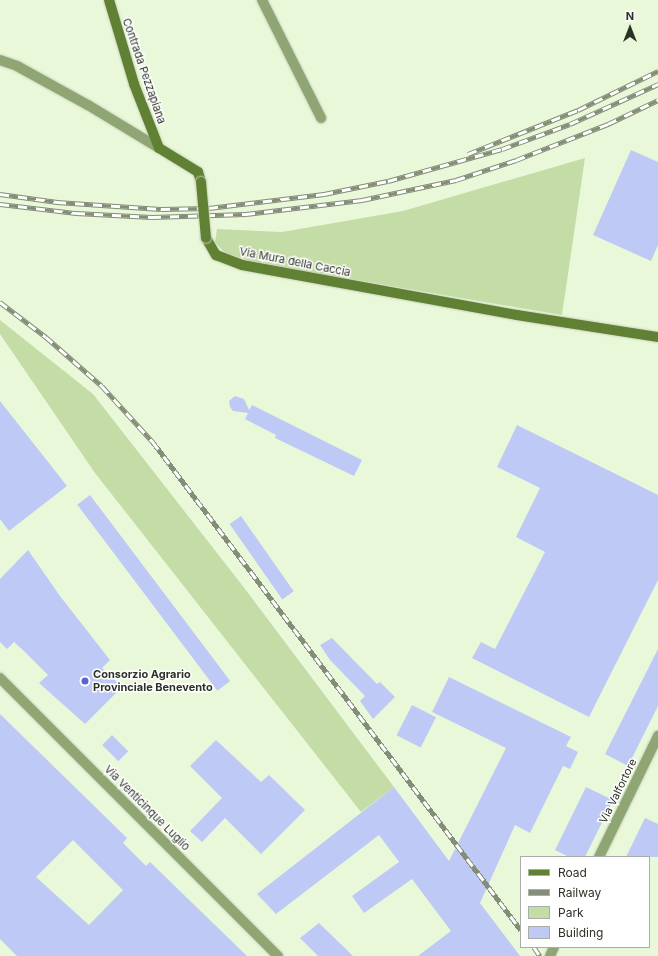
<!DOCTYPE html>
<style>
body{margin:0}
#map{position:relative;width:658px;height:956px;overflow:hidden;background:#eaf8da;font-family:Inter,sans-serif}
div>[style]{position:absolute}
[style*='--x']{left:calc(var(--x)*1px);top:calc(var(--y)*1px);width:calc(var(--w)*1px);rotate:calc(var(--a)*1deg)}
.green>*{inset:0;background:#c4dda7}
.building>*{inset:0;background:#bfc9f5;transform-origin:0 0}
.roads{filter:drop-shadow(0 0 1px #c8d4ba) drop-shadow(0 0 1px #c8d4ba)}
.minor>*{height:10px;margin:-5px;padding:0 5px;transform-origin:5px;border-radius:5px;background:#8fa674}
.tertiary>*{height:10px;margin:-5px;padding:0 5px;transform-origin:5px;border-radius:5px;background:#8fa674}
.secondary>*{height:10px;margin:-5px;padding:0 5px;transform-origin:5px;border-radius:5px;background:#608033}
.rail>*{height:4.5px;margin-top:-2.25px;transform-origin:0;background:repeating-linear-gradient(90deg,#fff 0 9px,#838d78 0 18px);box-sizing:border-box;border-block:1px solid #838d78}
.bridges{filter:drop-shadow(0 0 1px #c8d4ba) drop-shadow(0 0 1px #c8d4ba)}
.secondary-bridge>*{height:10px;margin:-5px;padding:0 5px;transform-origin:5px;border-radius:5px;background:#608033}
.dots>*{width:11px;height:11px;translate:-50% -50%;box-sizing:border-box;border:2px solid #fff;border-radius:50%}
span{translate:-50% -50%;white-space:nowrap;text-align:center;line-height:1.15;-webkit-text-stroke:3px #fff;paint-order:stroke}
.street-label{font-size:11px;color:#2c3226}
.poi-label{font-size:11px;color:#2c3226;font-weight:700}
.left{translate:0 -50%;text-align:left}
.legend{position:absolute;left:520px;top:856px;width:130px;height:92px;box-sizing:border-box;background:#fff;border:1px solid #abada8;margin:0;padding:5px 7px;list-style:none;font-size:12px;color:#2c3226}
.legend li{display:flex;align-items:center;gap:8px;height:20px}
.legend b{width:20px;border:1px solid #abada8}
.north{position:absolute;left:610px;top:8px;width:40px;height:40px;-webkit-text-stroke:3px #fff;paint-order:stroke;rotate:0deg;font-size:11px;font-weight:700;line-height:16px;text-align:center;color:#2c3226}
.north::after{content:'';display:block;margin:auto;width:14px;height:18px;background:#2c3226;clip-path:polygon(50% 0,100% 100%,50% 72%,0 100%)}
</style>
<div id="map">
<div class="green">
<div style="clip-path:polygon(585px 158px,562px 315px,256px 263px,225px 253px,215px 242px,217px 229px,282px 232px,403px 211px)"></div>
<div style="clip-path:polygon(0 320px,93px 394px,242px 585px,394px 787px,361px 812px,95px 473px,0 334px)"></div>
</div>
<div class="building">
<div style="clip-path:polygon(631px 150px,658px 162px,658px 245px,651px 261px,593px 235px)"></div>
<div style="clip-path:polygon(235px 396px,244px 399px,249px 410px,252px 405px,362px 460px,354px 476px,275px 438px,276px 435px,245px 419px,248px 413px,233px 411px,230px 407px,229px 401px)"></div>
<div style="clip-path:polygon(0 401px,67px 486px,9px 531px,0 519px)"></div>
<div style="clip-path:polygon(517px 425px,658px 495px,658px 580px,589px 717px,472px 658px,481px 642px,495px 649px,545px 552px,516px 537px,540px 488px,497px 467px)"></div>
<div style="left:90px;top:495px;width:233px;height:16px;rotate:53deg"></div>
<div style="left:241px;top:516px;width:92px;height:14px;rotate:55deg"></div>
<div style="clip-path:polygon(28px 550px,60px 596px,110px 660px,102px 668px,122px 687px,85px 724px,39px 683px,48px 675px,26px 653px,14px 642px,7px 649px,0 642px,0 579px)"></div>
<div style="clip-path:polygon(332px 638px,377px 684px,380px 682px,395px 697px,373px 719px,360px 701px,365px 696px,330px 660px,320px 645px)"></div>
<div style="clip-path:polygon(658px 649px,658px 706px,628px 766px,605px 754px)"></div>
<div style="clip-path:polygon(449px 677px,571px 737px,566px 746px,578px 752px,570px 769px,563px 766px,530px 833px,515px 825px,480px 903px,520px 956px,418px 956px,451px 931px,412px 879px,364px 913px,352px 896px,399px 862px,379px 835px,276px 914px,257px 894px,394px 787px,449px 861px,506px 748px,432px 712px)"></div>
<div style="left:412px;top:705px;width:27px;height:34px;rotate:27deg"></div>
<div style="clip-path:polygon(evenodd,0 714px,127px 838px,123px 843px,146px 866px,150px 862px,247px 956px,17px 956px,0 939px,0 714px,73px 840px,123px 890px,89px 925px,36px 877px,73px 840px)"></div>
<div style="left:112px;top:735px;width:23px;height:14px;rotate:45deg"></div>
<div style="clip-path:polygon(216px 740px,261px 782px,269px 775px,305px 810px,261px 854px,225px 818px,202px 842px,190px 831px,222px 798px,190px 766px)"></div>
<div style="clip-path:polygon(586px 787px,613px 800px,585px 857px,569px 857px,555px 850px)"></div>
<div style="clip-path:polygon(645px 818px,658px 824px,658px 857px,626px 857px)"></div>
<div style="clip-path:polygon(319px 923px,353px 956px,318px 956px,300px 938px)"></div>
</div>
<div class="roads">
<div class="minor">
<div style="--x:0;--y:60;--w:18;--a:19"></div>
<div style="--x:17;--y:66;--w:81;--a:28.8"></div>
<div style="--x:88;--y:105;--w:83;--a:31.2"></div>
<div style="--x:0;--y:678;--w:393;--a:45"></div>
<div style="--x:599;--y:857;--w:135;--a:-64"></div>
<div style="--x:550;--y:956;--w:10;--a:-66"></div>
</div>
<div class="tertiary">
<div style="--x:262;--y:0;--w:132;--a:63.4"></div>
</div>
<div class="secondary">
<div style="--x:109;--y:0;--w:88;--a:73.4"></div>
<div style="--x:134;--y:84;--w:69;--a:68.7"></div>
<div style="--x:159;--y:148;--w:46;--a:31.6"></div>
<div style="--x:198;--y:172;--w:10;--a:73"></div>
<div style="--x:206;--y:238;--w:20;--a:60"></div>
<div style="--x:216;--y:255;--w:28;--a:21"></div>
<div style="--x:242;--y:265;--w:280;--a:10.3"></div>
<div style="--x:517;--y:315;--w:143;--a:8.9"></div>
</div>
</div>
<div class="rail">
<div style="--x:468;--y:154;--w:118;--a:-21.8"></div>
<div style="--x:578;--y:110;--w:89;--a:-26"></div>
<div style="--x:0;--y:194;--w:58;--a:8"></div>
<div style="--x:57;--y:202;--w:104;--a:3.9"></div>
<div style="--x:161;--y:209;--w:48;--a:-1.2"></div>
<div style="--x:209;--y:208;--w:116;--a:-6.9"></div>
<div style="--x:324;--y:194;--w:65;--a:-11.5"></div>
<div style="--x:388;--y:181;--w:118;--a:-15.7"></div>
<div style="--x:502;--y:149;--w:72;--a:-20.2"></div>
<div style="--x:570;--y:124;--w:97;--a:-24.4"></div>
<div style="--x:0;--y:204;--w:77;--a:6.8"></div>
<div style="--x:76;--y:213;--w:76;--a:3"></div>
<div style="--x:152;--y:217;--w:94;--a:-1.8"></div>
<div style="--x:246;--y:214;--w:117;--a:-6.9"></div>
<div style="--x:362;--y:200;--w:96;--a:-12"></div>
<div style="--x:456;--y:180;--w:63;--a:-18.4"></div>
<div style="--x:516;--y:160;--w:99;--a:-21.4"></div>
<div style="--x:608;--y:124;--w:55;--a:-25.6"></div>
<div style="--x:0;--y:302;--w:58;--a:37.3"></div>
<div style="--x:46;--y:337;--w:74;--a:41.2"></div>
<div style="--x:102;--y:386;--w:76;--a:47.7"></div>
<div style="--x:153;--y:442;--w:611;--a:52.98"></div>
<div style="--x:534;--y:947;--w:11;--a:56"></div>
</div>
<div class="bridges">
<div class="secondary-bridge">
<div style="--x:201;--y:182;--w:56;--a:84.9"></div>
</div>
</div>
<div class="dots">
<div style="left:85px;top:681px;background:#5762d9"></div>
</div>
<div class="street-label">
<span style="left:144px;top:71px;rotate:71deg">Contrada Pezzapiana</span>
<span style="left:295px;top:262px;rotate:11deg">Via Mura della Caccia</span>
<span style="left:618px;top:791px;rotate:-64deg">Via Valfortore</span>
<span style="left:147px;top:808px;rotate:45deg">Via Venticinque Luglio</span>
</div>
<div class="poi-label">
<span class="left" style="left:93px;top:681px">Consorzio Agrario<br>Provinciale Benevento</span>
</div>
<ul class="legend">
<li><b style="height:5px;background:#608033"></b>Road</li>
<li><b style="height:5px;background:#838d78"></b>Railway</li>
<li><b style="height:11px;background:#c4dda7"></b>Park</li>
<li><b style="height:11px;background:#bfc9f5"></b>Building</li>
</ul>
<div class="north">N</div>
</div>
